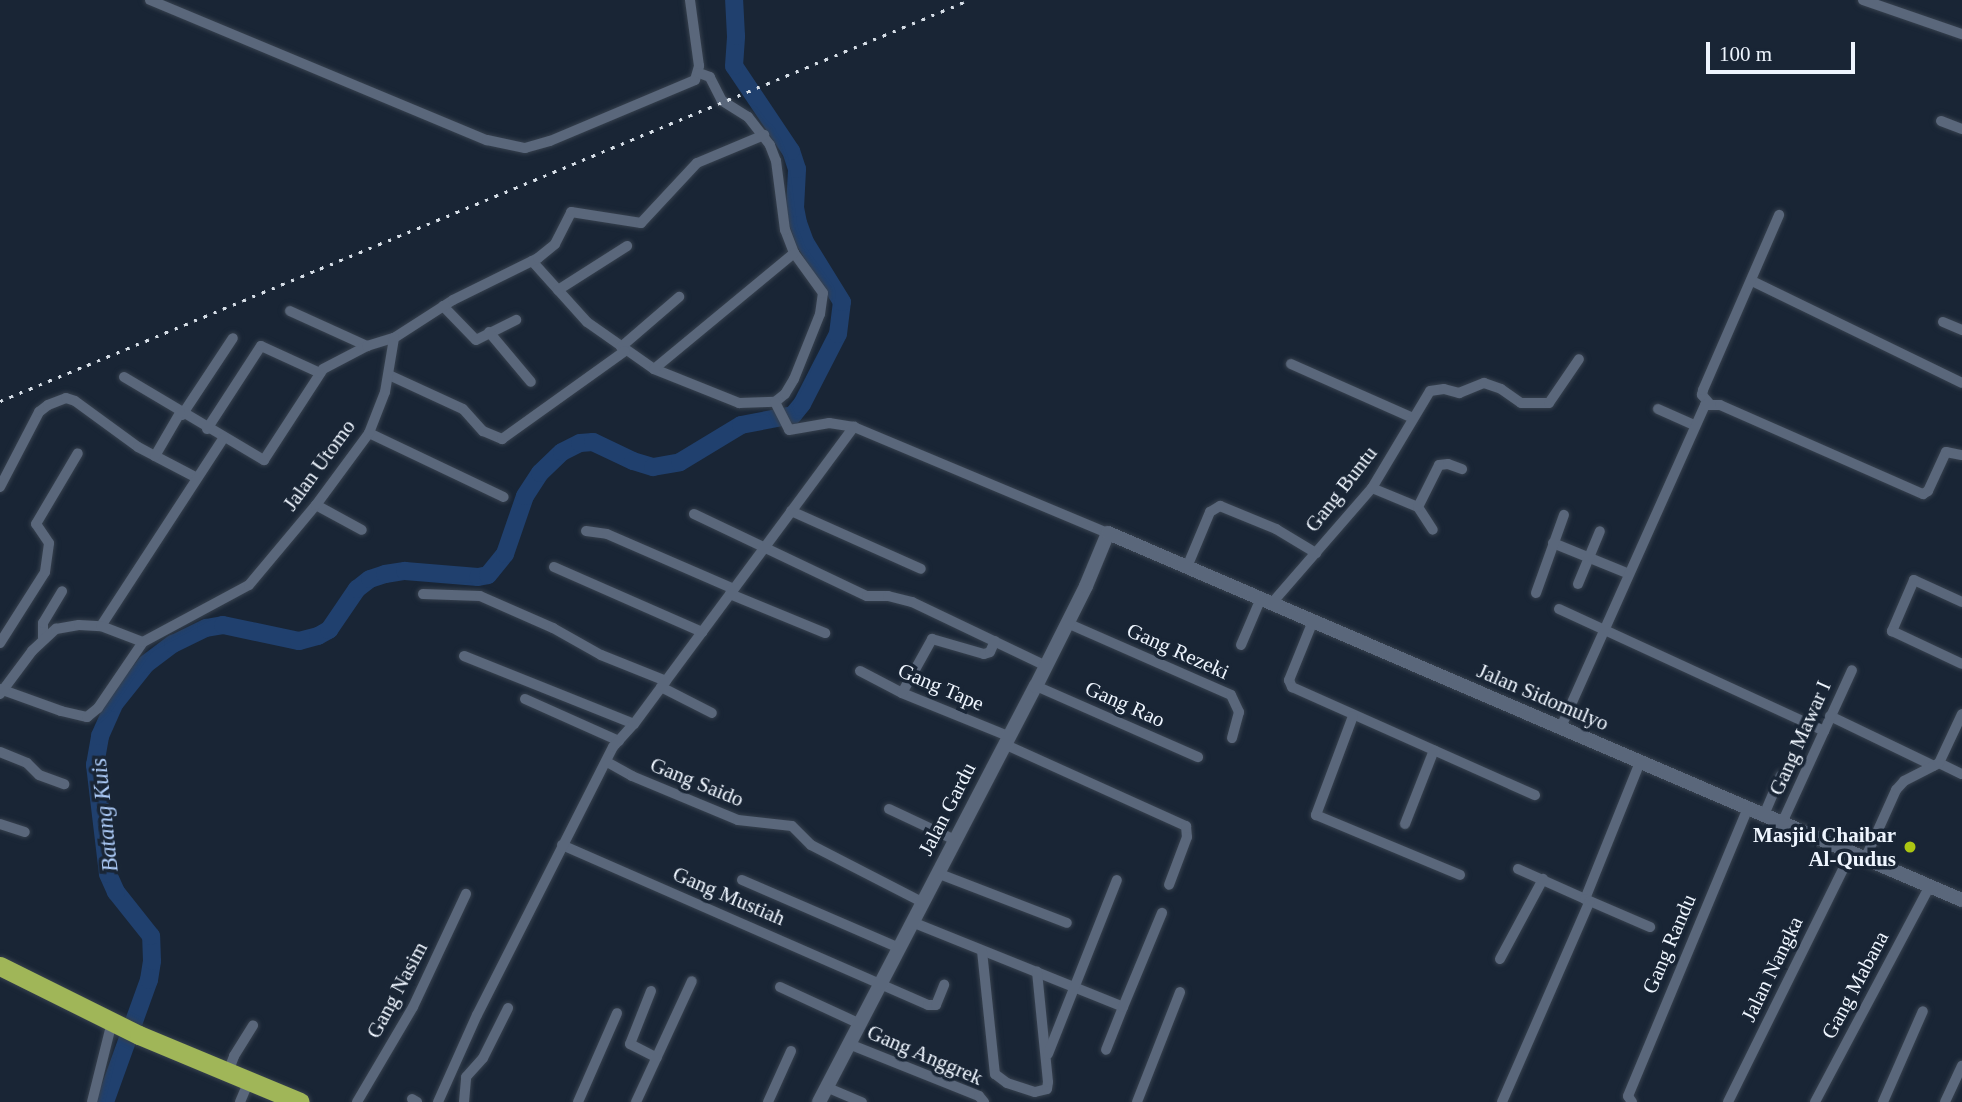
<!DOCTYPE html>
<style>
body{margin:0}
#map{position:relative;width:1962px;height:1102px;overflow:hidden;background:#192535;font-family:Georgia,serif}
div>[style]{position:absolute}
[style*='--x']{left:calc(var(--x)*1px);top:calc(var(--y)*1px);width:calc(var(--w)*1px);rotate:calc(var(--a)*1deg)}
.river>*{height:18px;margin:-9px;padding:0 9px;transform-origin:9px;border-radius:9px;background:#20406e}
.roads{filter:drop-shadow(0 0 2px #37414e) drop-shadow(0 0 2px #37414e)}
.minor>*{height:10px;margin:-5px;padding:0 5px;transform-origin:5px;border-radius:5px;background:#5a677b}
.tertiary>*{height:14px;margin:-7px;padding:0 7px;transform-origin:7px;border-radius:7px;background:#5a677b}
.trunk>*{height:19px;margin:-9.5px;padding:0 9.5px;transform-origin:9.5px;border-radius:9.5px;background:#a0b658}
.rail>*{height:2.5px;margin-top:-1.25px;transform-origin:0;background:repeating-linear-gradient(90deg,#d5dde6 0 3.5px,transparent 0 10.5px)}
.dots>*{width:19px;height:19px;translate:-50% -50%;box-sizing:border-box;border:4px solid #192535;border-radius:50%}
span{translate:-50% -50%;white-space:nowrap;text-align:center;line-height:1.15;-webkit-text-stroke:7px #192535;paint-order:stroke}
.street-label{font-size:21px;color:#eef5fe}
.poi-label{font-size:21px;color:#eef5fe;font-weight:700}
.right{translate:-100% -50%;text-align:right}
.water-label{font-size:23px;color:#aecdfa;font-style:italic}
.scale{position:absolute;left:1706px;top:42px;width:149px;height:32px;box-sizing:border-box;border:4px solid #eef5fe;border-top:0;padding-left:9px;font-size:21px;line-height:24px;white-space:nowrap;color:#eef5fe;-webkit-text-stroke:5px #192535;paint-order:stroke}
</style>
<div id="map">
<div class="river">
<div style="--x:105;--y:1102;--w:130;--a:-70.2"></div>
<div style="--x:149;--y:980;--w:19;--a:-81"></div>
<div style="--x:152;--y:961;--w:25;--a:-92"></div>
<div style="--x:151;--y:936;--w:56;--a:-128.5"></div>
<div style="--x:116;--y:892;--w:20;--a:-114"></div>
<div style="--x:108;--y:874;--w:110;--a:-96.8"></div>
<div style="--x:95;--y:765;--w:29;--a:-80"></div>
<div style="--x:100;--y:736;--w:36;--a:-66"></div>
<div style="--x:115;--y:703;--w:50;--a:-51.5"></div>
<div style="--x:146;--y:664;--w:34;--a:-37"></div>
<div style="--x:173;--y:644;--w:37;--a:-26"></div>
<div style="--x:206;--y:628;--w:17;--a:-10"></div>
<div style="--x:223;--y:625;--w:78;--a:11.9"></div>
<div style="--x:299;--y:641;--w:20;--a:-15"></div>
<div style="--x:318;--y:636;--w:13;--a:-29"></div>
<div style="--x:329;--y:630;--w:50;--a:-55.7"></div>
<div style="--x:357;--y:589;--w:16;--a:-38"></div>
<div style="--x:370;--y:579;--w:16;--a:-18"></div>
<div style="--x:385;--y:574;--w:20;--a:-9"></div>
<div style="--x:405;--y:571;--w:73;--a:4.7"></div>
<div style="--x:478;--y:577;--w:10;--a:-11"></div>
<div style="--x:488;--y:575;--w:27;--a:-51"></div>
<div style="--x:505;--y:554;--w:61;--a:-71"></div>
<div style="--x:525;--y:496;--w:27;--a:-57"></div>
<div style="--x:540;--y:473;--w:30;--a:-44"></div>
<div style="--x:562;--y:452;--w:20;--a:-27"></div>
<div style="--x:580;--y:443;--w:13;--a:-4"></div>
<div style="--x:593;--y:442;--w:44;--a:25.4"></div>
<div style="--x:633;--y:461;--w:21;--a:17"></div>
<div style="--x:653;--y:467;--w:27;--a:-10"></div>
<div style="--x:680;--y:462;--w:71;--a:-31.2"></div>
<div style="--x:741;--y:425;--w:53;--a:-10.9"></div>
<div style="--x:793;--y:415;--w:14;--a:-51"></div>
<div style="--x:802;--y:404;--w:79;--a:-62.8"></div>
<div style="--x:838;--y:334;--w:32;--a:-83"></div>
<div style="--x:842;--y:302;--w:70;--a:-121.7"></div>
<div style="--x:805;--y:242;--w:20;--a:-110"></div>
<div style="--x:798;--y:223;--w:15;--a:-101"></div>
<div style="--x:795;--y:208;--w:39;--a:-87"></div>
<div style="--x:797;--y:169;--w:19;--a:-108"></div>
<div style="--x:791;--y:151;--w:102;--a:-123.8"></div>
<div style="--x:734;--y:66;--w:30;--a:-86"></div>
<div style="--x:736;--y:36;--w:36;--a:-93"></div>
</div>
<div class="roads">
<div class="minor">
<div style="--x:150;--y:0;--w:365;--a:22.6"></div>
<div style="--x:487;--y:140;--w:39;--a:12"></div>
<div style="--x:525;--y:148;--w:26;--a:-16"></div>
<div style="--x:550;--y:141;--w:157;--a:-22.8"></div>
<div style="--x:695;--y:80;--w:15;--a:-74"></div>
<div style="--x:699;--y:66;--w:67;--a:-97.8"></div>
<div style="--x:1863;--y:0;--w:105;--a:19"></div>
<div style="--x:1941;--y:121;--w:22;--a:21"></div>
<div style="--x:532;--y:261;--w:82;--a:48"></div>
<div style="--x:587;--y:322;--w:82;--a:35"></div>
<div style="--x:654;--y:369;--w:92;--a:21.8"></div>
<div style="--x:739;--y:403;--w:36;--a:-2"></div>
<div style="--x:775;--y:402;--w:13;--a:-39"></div>
<div style="--x:785;--y:394;--w:17;--a:-59"></div>
<div style="--x:794;--y:379;--w:70;--a:-68.2"></div>
<div style="--x:820;--y:314;--w:21;--a:-82"></div>
<div style="--x:823;--y:293;--w:49;--a:-125.9"></div>
<div style="--x:794;--y:253;--w:25;--a:-111"></div>
<div style="--x:785;--y:230;--w:70;--a:-97.4"></div>
<div style="--x:776;--y:161;--w:17;--a:-111"></div>
<div style="--x:770;--y:145;--w:36;--a:-128"></div>
<div style="--x:748;--y:117;--w:31;--a:-148"></div>
<div style="--x:722;--y:101;--w:27;--a:-117"></div>
<div style="--x:710;--y:77;--w:12;--a:-160"></div>
<div style="--x:1752;--y:281;--w:233;--a:25.9"></div>
<div style="--x:558;--y:290;--w:82;--a:-32.5"></div>
<div style="--x:443;--y:306;--w:47;--a:45.9"></div>
<div style="--x:476;--y:340;--w:45;--a:-26.6"></div>
<div style="--x:290;--y:311;--w:85;--a:24.4"></div>
<div style="--x:1943;--y:322;--w:21;--a:23"></div>
<div style="--x:489;--y:332;--w:65;--a:50"></div>
<div style="--x:621;--y:347;--w:77;--a:-40.8"></div>
<div style="--x:1291;--y:364;--w:133;--a:23.9"></div>
<div style="--x:654;--y:369;--w:182;--a:-39.6"></div>
<div style="--x:389;--y:375;--w:81;--a:24.7"></div>
<div style="--x:463;--y:409;--w:30;--a:48"></div>
<div style="--x:483;--y:431;--w:21;--a:23"></div>
<div style="--x:502;--y:439;--w:151;--a:-35.6"></div>
<div style="--x:124;--y:377;--w:163;--a:30.7"></div>
<div style="--x:264;--y:460;--w:108;--a:-57"></div>
<div style="--x:323;--y:369;--w:50;--a:-27.6"></div>
<div style="--x:367;--y:346;--w:28;--a:-17"></div>
<div style="--x:394;--y:338;--w:70;--a:-32.8"></div>
<div style="--x:453;--y:300;--w:95;--a:-26.3"></div>
<div style="--x:538;--y:258;--w:22;--a:-39"></div>
<div style="--x:555;--y:244;--w:36;--a:-63"></div>
<div style="--x:571;--y:212;--w:71;--a:8.9"></div>
<div style="--x:641;--y:223;--w:82;--a:-47"></div>
<div style="--x:697;--y:163;--w:73;--a:-22.7"></div>
<div style="--x:775;--y:402;--w:31;--a:63"></div>
<div style="--x:789;--y:430;--w:41;--a:-9.9"></div>
<div style="--x:829;--y:423;--w:25;--a:9"></div>
<div style="--x:854;--y:427;--w:275;--a:22.7"></div>
<div style="--x:1709;--y:403;--w:11;--a:-131"></div>
<div style="--x:1702;--y:395;--w:5;--a:-79"></div>
<div style="--x:1703;--y:390;--w:191;--a:-66.5"></div>
<div style="--x:1658;--y:409;--w:39;--a:24"></div>
<div style="--x:182;--y:415;--w:92;--a:-56.5"></div>
<div style="--x:207;--y:429;--w:99;--a:-57"></div>
<div style="--x:261;--y:346;--w:65;--a:24.6"></div>
<div style="--x:369;--y:433;--w:149;--a:25.4"></div>
<div style="--x:155;--y:456;--w:47;--a:27.6"></div>
<div style="--x:0;--y:487;--w:85;--a:-62.5"></div>
<div style="--x:39;--y:412;--w:11;--a:-38"></div>
<div style="--x:48;--y:405;--w:19;--a:-21"></div>
<div style="--x:66;--y:398;--w:9;--a:18"></div>
<div style="--x:75;--y:401;--w:78;--a:36.1"></div>
<div style="--x:138;--y:447;--w:19;--a:28"></div>
<div style="--x:155;--y:456;--w:50;--a:-59.8"></div>
<div style="--x:1372;--y:488;--w:50;--a:22.4"></div>
<div style="--x:1418;--y:507;--w:27;--a:57"></div>
<div style="--x:316;--y:505;--w:52;--a:28.5"></div>
<div style="--x:1418;--y:507;--w:47;--a:-63.4"></div>
<div style="--x:1439;--y:465;--w:9;--a:-6"></div>
<div style="--x:1448;--y:464;--w:15;--a:20"></div>
<div style="--x:791;--y:511;--w:142;--a:24"></div>
<div style="--x:694;--y:514;--w:191;--a:25.4"></div>
<div style="--x:867;--y:596;--w:21;--a:0"></div>
<div style="--x:888;--y:596;--w:25;--a:14"></div>
<div style="--x:912;--y:602;--w:148;--a:25.5"></div>
<div style="--x:586;--y:531;--w:21;--a:8"></div>
<div style="--x:607;--y:534;--w:138;--a:23.4"></div>
<div style="--x:1553;--y:543;--w:82;--a:22.2"></div>
<div style="--x:554;--y:567;--w:162;--a:23.7"></div>
<div style="--x:1187;--y:567;--w:60;--a:-67.3"></div>
<div style="--x:1210;--y:512;--w:12;--a:-31"></div>
<div style="--x:1220;--y:506;--w:61;--a:22.3"></div>
<div style="--x:1276;--y:529;--w:47;--a:31"></div>
<div style="--x:1578;--y:584;--w:57;--a:-67.5"></div>
<div style="--x:1536;--y:593;--w:83;--a:-70.3"></div>
<div style="--x:423;--y:594;--w:57;--a:2"></div>
<div style="--x:480;--y:596;--w:80;--a:23.7"></div>
<div style="--x:553;--y:628;--w:55;--a:29.4"></div>
<div style="--x:601;--y:655;--w:70;--a:21.8"></div>
<div style="--x:730;--y:594;--w:103;--a:22.3"></div>
<div style="--x:1962;--y:602;--w:53;--a:-155.4"></div>
<div style="--x:1914;--y:580;--w:56;--a:113.3"></div>
<div style="--x:1892;--y:631;--w:77;--a:25.2"></div>
<div style="--x:1272;--y:603;--w:152;--a:-49"></div>
<div style="--x:1372;--y:488;--w:113;--a:-59.1"></div>
<div style="--x:1430;--y:391;--w:14;--a:-8"></div>
<div style="--x:1444;--y:389;--w:16;--a:15"></div>
<div style="--x:1459;--y:393;--w:27;--a:-22"></div>
<div style="--x:1484;--y:383;--w:18;--a:19"></div>
<div style="--x:1501;--y:389;--w:24;--a:35"></div>
<div style="--x:1521;--y:403;--w:28;--a:0"></div>
<div style="--x:1549;--y:403;--w:53;--a:-55.7"></div>
<div style="--x:1559;--y:609;--w:292;--a:24.7"></div>
<div style="--x:1313;--y:621;--w:64;--a:112.1"></div>
<div style="--x:1289;--y:680;--w:8;--a:67"></div>
<div style="--x:1292;--y:687;--w:266;--a:24"></div>
<div style="--x:1067;--y:623;--w:179;--a:23.7"></div>
<div style="--x:1231;--y:695;--w:19;--a:65"></div>
<div style="--x:1239;--y:712;--w:27;--a:105"></div>
<div style="--x:101;--y:626;--w:225;--a:-56.9"></div>
<div style="--x:43;--y:638;--w:15;--a:-90"></div>
<div style="--x:43;--y:623;--w:37;--a:-59"></div>
<div style="--x:0;--y:643;--w:84;--a:-57.6"></div>
<div style="--x:45;--y:572;--w:29;--a:-82"></div>
<div style="--x:49;--y:543;--w:23;--a:-124"></div>
<div style="--x:36;--y:524;--w:82;--a:-59.4"></div>
<div style="--x:1241;--y:645;--w:51;--a:-66.9"></div>
<div style="--x:464;--y:656;--w:183;--a:21.8"></div>
<div style="--x:860;--y:671;--w:47;--a:27.6"></div>
<div style="--x:902;--y:693;--w:114;--a:22.1"></div>
<div style="--x:1036;--y:686;--w:177;--a:23.7"></div>
<div style="--x:661;--y:687;--w:57;--a:27"></div>
<div style="--x:0;--y:689;--w:65;--a:19.8"></div>
<div style="--x:61;--y:711;--w:27;--a:13"></div>
<div style="--x:87;--y:717;--w:14;--a:-39"></div>
<div style="--x:98;--y:708;--w:80;--a:-55.7"></div>
<div style="--x:143;--y:642;--w:120;--a:-28.3"></div>
<div style="--x:249;--y:585;--w:104;--a:-50.1"></div>
<div style="--x:316;--y:505;--w:89;--a:-53.6"></div>
<div style="--x:369;--y:433;--w:44;--a:-68.7"></div>
<div style="--x:385;--y:392;--w:55;--a:-80.5"></div>
<div style="--x:902;--y:693;--w:62;--a:-60.9"></div>
<div style="--x:932;--y:639;--w:54;--a:16.1"></div>
<div style="--x:984;--y:654;--w:6;--a:-18"></div>
<div style="--x:990;--y:652;--w:12;--a:-66"></div>
<div style="--x:0;--y:694;--w:54;--a:-53.3"></div>
<div style="--x:32;--y:651;--w:33;--a:-43"></div>
<div style="--x:56;--y:629;--w:23;--a:-10"></div>
<div style="--x:79;--y:625;--w:22;--a:3"></div>
<div style="--x:101;--y:626;--w:45;--a:20.9"></div>
<div style="--x:525;--y:699;--w:103;--a:24.1"></div>
<div style="--x:1353;--y:716;--w:106;--a:110.5"></div>
<div style="--x:1316;--y:815;--w:156;--a:22.6"></div>
<div style="--x:1830;--y:716;--w:115;--a:25.7"></div>
<div style="--x:1561;--y:727;--w:353;--a:-65.9"></div>
<div style="--x:1705;--y:405;--w:15;--a:0"></div>
<div style="--x:1720;--y:405;--w:222;--a:23.7"></div>
<div style="--x:1923;--y:494;--w:6;--a:-31"></div>
<div style="--x:1928;--y:491;--w:43;--a:-65.2"></div>
<div style="--x:1946;--y:452;--w:16;--a:11"></div>
<div style="--x:1004;--y:744;--w:200;--a:24.3"></div>
<div style="--x:1186;--y:826;--w:11;--a:85"></div>
<div style="--x:1187;--y:837;--w:51;--a:110.6"></div>
<div style="--x:0;--y:752;--w:29;--a:22"></div>
<div style="--x:27;--y:763;--w:17;--a:45"></div>
<div style="--x:39;--y:775;--w:27;--a:20"></div>
<div style="--x:607;--y:762;--w:29;--a:29"></div>
<div style="--x:632;--y:776;--w:115;--a:22.5"></div>
<div style="--x:738;--y:820;--w:54;--a:6.3"></div>
<div style="--x:792;--y:826;--w:27;--a:45"></div>
<div style="--x:811;--y:845;--w:125;--a:27.2"></div>
<div style="--x:1939;--y:763;--w:25;--a:26"></div>
<div style="--x:889;--y:809;--w:73;--a:25.2"></div>
<div style="--x:1764;--y:815;--w:43;--a:-67"></div>
<div style="--x:1782;--y:823;--w:168;--a:-65.4"></div>
<div style="--x:0;--y:824;--w:26;--a:18"></div>
<div style="--x:1405;--y:824;--w:79;--a:-68.6"></div>
<div style="--x:562;--y:845;--w:399;--a:23.6"></div>
<div style="--x:928;--y:1005;--w:8;--a:0"></div>
<div style="--x:936;--y:1005;--w:22;--a:-68"></div>
<div style="--x:1865;--y:859;--w:76;--a:-65.8"></div>
<div style="--x:1896;--y:790;--w:12;--a:-48"></div>
<div style="--x:1904;--y:781;--w:39;--a:-27"></div>
<div style="--x:1939;--y:763;--w:54;--a:-64.9"></div>
<div style="--x:1518;--y:869;--w:73;--a:24.1"></div>
<div style="--x:1585;--y:899;--w:148;--a:-68.1"></div>
<div style="--x:937;--y:873;--w:139;--a:21"></div>
<div style="--x:742;--y:880;--w:171;--a:23.4"></div>
<div style="--x:1585;--y:899;--w:71;--a:23.3"></div>
<div style="--x:912;--y:922;--w:227;--a:21.9"></div>
<div style="--x:1123;--y:1007;--w:46;--a:111.6"></div>
<div style="--x:982;--y:951;--w:124;--a:84"></div>
<div style="--x:995;--y:1074;--w:15;--a:37"></div>
<div style="--x:1007;--y:1083;--w:29;--a:18"></div>
<div style="--x:1035;--y:1092;--w:12;--a:-14"></div>
<div style="--x:1047;--y:1089;--w:7;--a:-82"></div>
<div style="--x:1048;--y:1082;--w:111;--a:-95.7"></div>
<div style="--x:1500;--y:959;--w:91;--a:-61.7"></div>
<div style="--x:780;--y:987;--w:88;--a:24.8"></div>
<div style="--x:651;--y:991;--w:57;--a:111.6"></div>
<div style="--x:630;--y:1044;--w:30;--a:27"></div>
<div style="--x:1123;--y:1007;--w:102;--a:-67.5"></div>
<div style="--x:849;--y:1044;--w:140;--a:21.8"></div>
<div style="--x:979;--y:1096;--w:8;--a:50"></div>
<div style="--x:1048;--y:1054;--w:187;--a:-68.4"></div>
<div style="--x:228;--y:1072;--w:17;--a:-69"></div>
<div style="--x:234;--y:1056;--w:36;--a:-58"></div>
<div style="--x:826;--y:1087;--w:39;--a:23"></div>
<div style="--x:412;--y:1099;--w:6;--a:31"></div>
<div style="--x:92;--y:1102;--w:82;--a:-76"></div>
<div style="--x:240;--y:1102;--w:23;--a:-67"></div>
<div style="--x:357;--y:1102;--w:110;--a:-59.5"></div>
<div style="--x:413;--y:1007;--w:125;--a:-64.9"></div>
<div style="--x:438;--y:1102;--w:95;--a:-65.9"></div>
<div style="--x:477;--y:1015;--w:301;--a:-63.1"></div>
<div style="--x:613;--y:747;--w:31;--a:-48"></div>
<div style="--x:634;--y:724;--w:370;--a:-53.5"></div>
<div style="--x:464;--y:1102;--w:25;--a:-85"></div>
<div style="--x:466;--y:1077;--w:25;--a:-48"></div>
<div style="--x:483;--y:1058;--w:56;--a:-63.4"></div>
<div style="--x:578;--y:1102;--w:97;--a:-66.3"></div>
<div style="--x:636;--y:1102;--w:133;--a:-65.2"></div>
<div style="--x:768;--y:1102;--w:56;--a:-65.7"></div>
<div style="--x:1137;--y:1102;--w:118;--a:-68.6"></div>
<div style="--x:1502;--y:1102;--w:219;--a:-66.4"></div>
<div style="--x:1632;--y:1102;--w:7;--a:-124"></div>
<div style="--x:1628;--y:1096;--w:312;--a:-67.4"></div>
<div style="--x:1728;--y:1102;--w:278;--a:-63.7"></div>
<div style="--x:1815;--y:1102;--w:245;--a:-62"></div>
<div style="--x:1883;--y:1102;--w:99;--a:-66.3"></div>
<div style="--x:1945;--y:1102;--w:40;--a:-65"></div>
</div>
<div class="tertiary">
<div style="--x:819;--y:1102;--w:469;--a:-62.5"></div>
<div style="--x:1036;--y:686;--w:112;--a:-63.4"></div>
<div style="--x:1086;--y:586;--w:57;--a:-67.5"></div>
<div style="--x:1108;--y:533;--w:930;--a:23.26"></div>
</div>
<div class="trunk">
<div style="--x:0;--y:966;--w:155;--a:26.4"></div>
<div style="--x:139;--y:1035;--w:174;--a:22.6"></div>
</div>
</div>
<div class="rail">
<div style="--x:0;--y:401;--w:1049;--a:-22.48"></div>
</div>
<div class="dots">
<div style="left:1910px;top:847px;background:#acc613"></div>
</div>
<div class="street-label">
<span style="left:319px;top:465px;rotate:-54deg">Jalan Utomo</span>
<span style="left:1341px;top:489px;rotate:-52deg">Gang Buntu</span>
<span style="left:1178px;top:651px;rotate:24deg">Gang Rezeki</span>
<span style="left:941px;top:687px;rotate:23deg">Gang Tape</span>
<span style="left:1543px;top:697px;rotate:23deg">Jalan Sidomulyo</span>
<span style="left:1125px;top:704px;rotate:24deg">Gang Rao</span>
<span style="left:1800px;top:738px;rotate:-66deg">Gang Mawar I</span>
<span style="left:697px;top:782px;rotate:22deg">Gang Saido</span>
<span style="left:947px;top:809px;rotate:-63deg">Jalan Gardu</span>
<span style="left:729px;top:896px;rotate:23deg">Gang Mustiah</span>
<span style="left:1669px;top:944px;rotate:-67deg">Gang Randu</span>
<span style="left:1772px;top:969px;rotate:-64deg">Jalan Nangka</span>
<span style="left:1855px;top:985px;rotate:-62deg">Gang Mabana</span>
<span style="left:397px;top:990px;rotate:-62deg">Gang Nasim</span>
<span style="left:925px;top:1055px;rotate:23deg">Gang Anggrek</span>
</div>
<div class="poi-label">
<span class="right" style="left:1896px;top:847px">Masjid Chaibar<br>Al-Qudus</span>
</div>
<div class="water-label">
<span style="left:105px;top:815px;rotate:-96deg">Batang Kuis</span>
</div>
<div class="scale">100 m</div>
</div>
